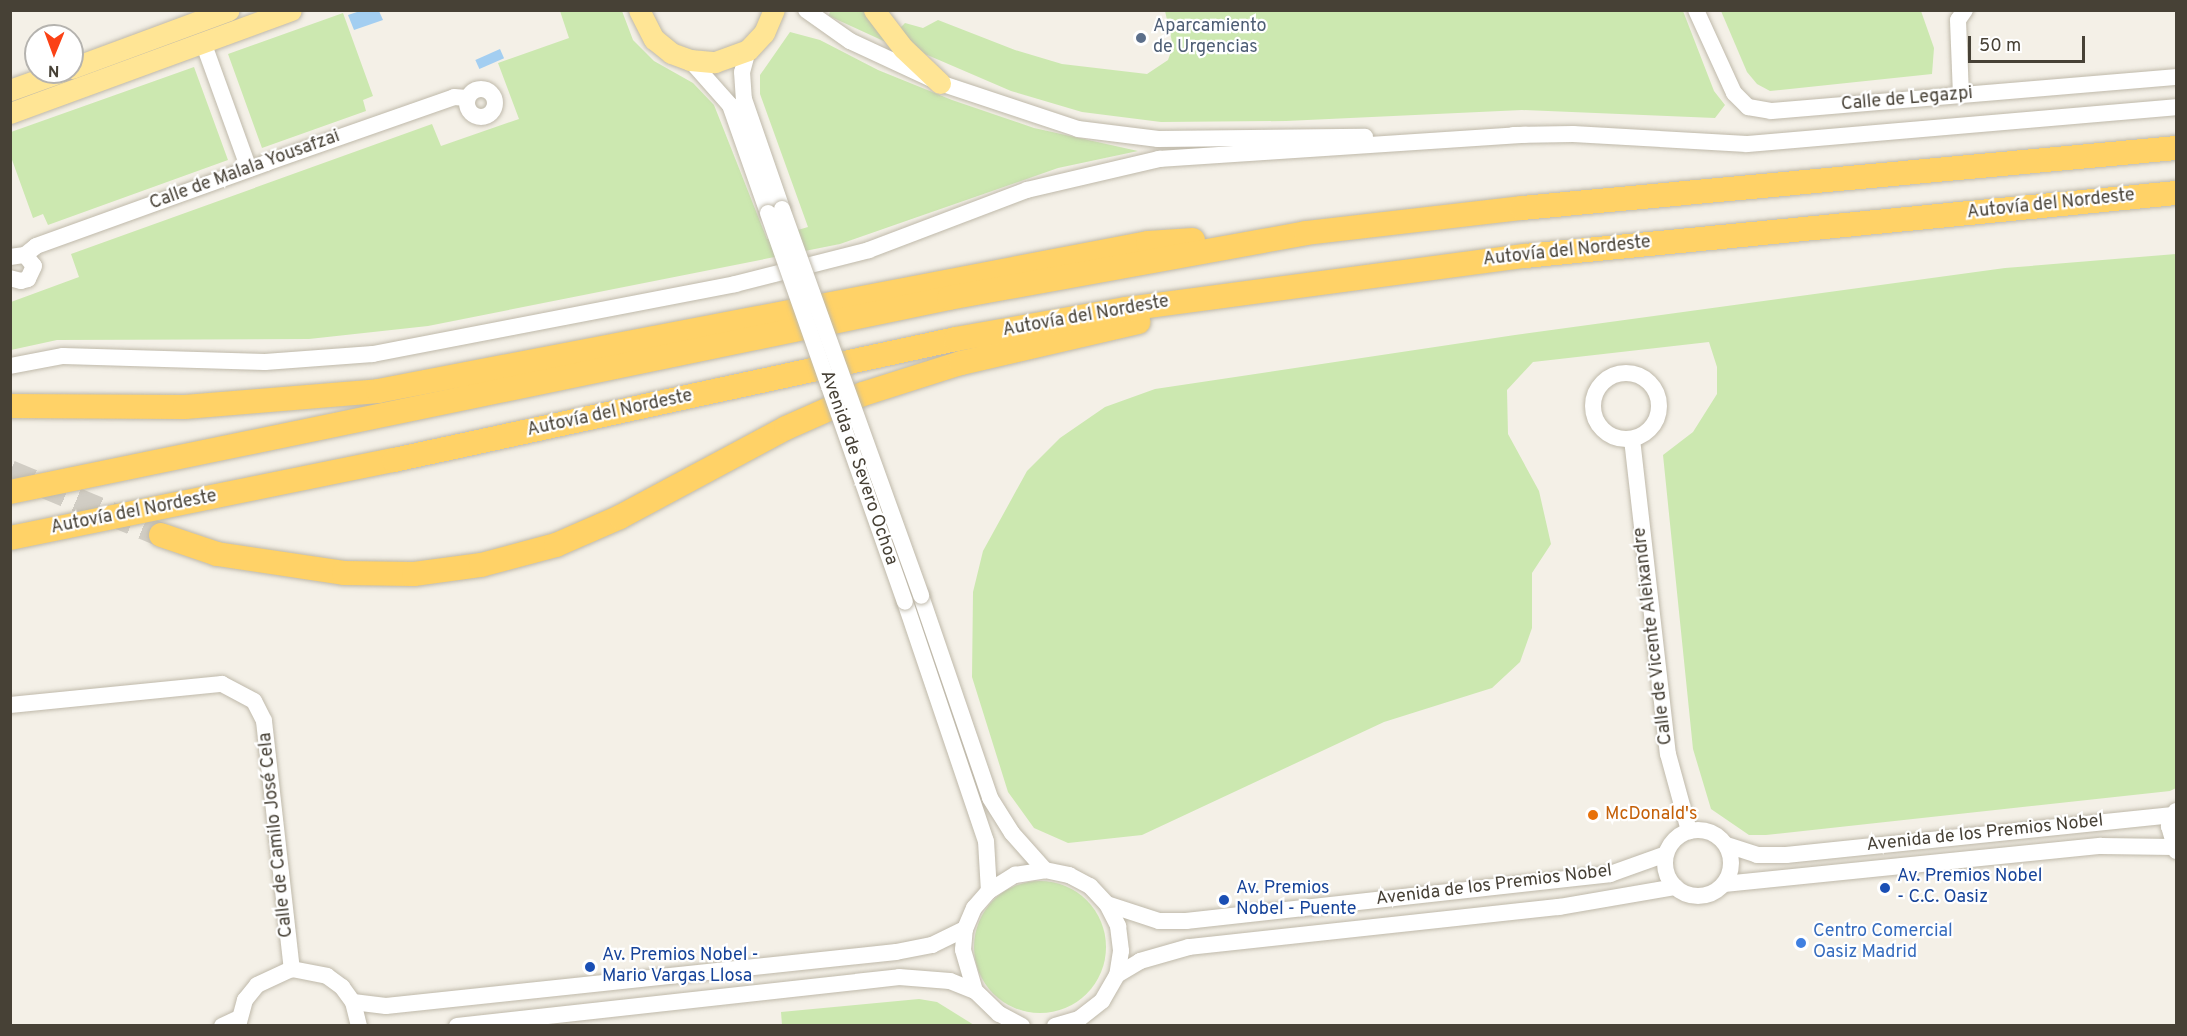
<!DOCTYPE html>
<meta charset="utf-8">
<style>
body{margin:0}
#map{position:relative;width:2187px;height:1036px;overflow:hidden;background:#f4f0e7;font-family:Overpass,sans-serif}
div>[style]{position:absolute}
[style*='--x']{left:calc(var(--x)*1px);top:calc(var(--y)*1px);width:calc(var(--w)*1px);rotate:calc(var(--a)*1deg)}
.green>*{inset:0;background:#cce8b0}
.round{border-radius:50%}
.water>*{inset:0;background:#a3cef1;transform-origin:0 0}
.highway-tunnel>*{height:24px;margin-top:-12px;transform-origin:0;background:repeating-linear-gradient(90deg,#d1cdc4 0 24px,transparent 0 36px)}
.roads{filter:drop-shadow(0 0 2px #bfb9aa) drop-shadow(0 0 2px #bfb9aa)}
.minor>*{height:16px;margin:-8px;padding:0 8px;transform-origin:8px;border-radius:8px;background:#fff}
.minor>.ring{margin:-8px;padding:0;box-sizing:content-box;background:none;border:16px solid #fff;border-radius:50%}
.major>*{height:21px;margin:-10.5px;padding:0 10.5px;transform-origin:10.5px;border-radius:10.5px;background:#ffe595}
.highway>*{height:24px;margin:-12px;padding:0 12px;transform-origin:12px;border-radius:12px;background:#ffd267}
.bridges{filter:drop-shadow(0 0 2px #bfb9aa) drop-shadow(0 0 2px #bfb9aa)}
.minor-bridge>*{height:16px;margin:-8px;padding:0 8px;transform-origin:8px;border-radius:8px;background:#fff}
.dots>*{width:16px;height:16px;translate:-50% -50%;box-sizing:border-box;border:3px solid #fff;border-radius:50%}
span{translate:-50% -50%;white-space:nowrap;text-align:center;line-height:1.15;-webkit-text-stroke:4.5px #fff;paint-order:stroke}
.service-label{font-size:18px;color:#4e5e75}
.left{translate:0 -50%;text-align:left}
.street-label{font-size:18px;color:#474136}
.food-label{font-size:18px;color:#c56008}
.transit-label{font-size:18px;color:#164399}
.shop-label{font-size:18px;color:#366cbe}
.frame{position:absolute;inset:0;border:12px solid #474136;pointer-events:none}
.north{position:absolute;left:24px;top:24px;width:60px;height:60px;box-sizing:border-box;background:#fff;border:2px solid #b5b3af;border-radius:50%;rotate:181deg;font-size:16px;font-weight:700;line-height:24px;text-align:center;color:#474136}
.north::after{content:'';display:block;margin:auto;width:21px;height:27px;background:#fb4216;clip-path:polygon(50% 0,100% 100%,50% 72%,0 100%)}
.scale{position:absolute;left:1968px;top:36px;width:117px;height:27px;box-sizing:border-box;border:3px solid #474136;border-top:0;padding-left:8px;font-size:18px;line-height:21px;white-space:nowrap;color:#474136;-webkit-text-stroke:4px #fff;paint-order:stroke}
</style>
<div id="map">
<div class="green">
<div style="clip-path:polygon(560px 11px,622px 11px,633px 40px,654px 61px,693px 83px,714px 105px,767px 239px,808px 227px,760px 94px,760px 75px,790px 32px,820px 40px,878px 70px,952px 100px,1034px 128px,1138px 151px,1058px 168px,840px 244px,428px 326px,309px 339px,57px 340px,11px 350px,11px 302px,79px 277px,71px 254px,432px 124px,441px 146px,519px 119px,498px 63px,569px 38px)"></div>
<div style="clip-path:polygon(830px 11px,865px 11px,888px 43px,829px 16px)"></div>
<div style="clip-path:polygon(1165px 11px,1683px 11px,1714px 91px,1725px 105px,1715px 118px,1522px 110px,1286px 121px,1161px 122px,1082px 112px,1011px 91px,925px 54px,898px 30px,905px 23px,923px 28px,938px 20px,1015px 50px,1062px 64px,1147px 74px,1168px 60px,1173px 46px)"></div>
<div style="clip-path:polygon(1721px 11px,1921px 11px,1934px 48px,1932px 74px,1770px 91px,1757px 84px,1747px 72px)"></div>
<div style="clip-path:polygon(343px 13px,373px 96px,363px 100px,366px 111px,262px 148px,228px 54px)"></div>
<div style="clip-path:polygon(194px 67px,228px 160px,48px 225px,43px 214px,33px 218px,11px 157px,11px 132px)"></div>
<div style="clip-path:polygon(2176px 254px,2176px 788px,2170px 791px,1766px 835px,1749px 835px,1711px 809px,1693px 749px,1663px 455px,1693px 432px,1717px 394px,1717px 367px,1709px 342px,1533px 362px,1507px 390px,1508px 434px,1539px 491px,1551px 544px,1532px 573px,1532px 628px,1520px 662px,1492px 688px,1384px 722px,1142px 835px,1068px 843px,1034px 828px,1008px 792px,972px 677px,973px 592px,983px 551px,1027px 471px,1060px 438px,1105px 407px,1155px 389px,1515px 335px,2005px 268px)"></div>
<div class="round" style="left:974px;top:881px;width:132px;height:132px"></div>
<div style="clip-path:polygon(919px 999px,937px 1002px,974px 1025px,782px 1025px,781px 1012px)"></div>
</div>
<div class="water">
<div style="clip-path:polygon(360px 11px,379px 11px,383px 20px,354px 30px,348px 15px)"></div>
<div style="left:500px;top:49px;width:10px;height:27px;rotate:66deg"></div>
</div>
<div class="highway-tunnel">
<div style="--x:10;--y:472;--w:164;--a:22.6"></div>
</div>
<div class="roads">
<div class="minor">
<div style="--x:806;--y:10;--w:54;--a:35.2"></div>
<div style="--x:850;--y:41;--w:99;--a:25"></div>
<div style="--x:940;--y:83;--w:145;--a:18.4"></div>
<div style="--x:1078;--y:129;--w:81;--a:7.1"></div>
<div style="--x:1158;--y:139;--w:207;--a:-0.6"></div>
<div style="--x:1696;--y:10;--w:91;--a:65.4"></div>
<div style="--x:1734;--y:93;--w:20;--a:45"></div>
<div style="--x:1748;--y:107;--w:23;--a:10"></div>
<div style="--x:1771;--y:111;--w:406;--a:-4.8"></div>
<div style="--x:203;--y:42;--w:135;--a:70.1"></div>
<div style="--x:748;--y:50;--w:23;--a:105"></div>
<div style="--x:742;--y:72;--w:27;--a:86"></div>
<div style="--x:744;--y:99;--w:116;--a:70.9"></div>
<div style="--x:690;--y:60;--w:60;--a:48.4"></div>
<div style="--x:730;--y:105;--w:114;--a:70.6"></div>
<div class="ring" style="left:467px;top:89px;width:12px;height:12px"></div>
<div style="--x:1961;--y:95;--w:75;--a:-92.3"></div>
<div style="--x:1958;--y:20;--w:12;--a:-55"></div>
<div style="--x:1513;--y:135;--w:60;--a:-1"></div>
<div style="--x:1573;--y:134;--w:174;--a:3.3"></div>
<div style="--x:1747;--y:144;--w:431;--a:-4.9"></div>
<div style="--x:25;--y:255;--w:14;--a:-39"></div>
<div style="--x:36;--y:246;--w:245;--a:-19.8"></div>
<div style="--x:266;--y:163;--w:199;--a:-19.3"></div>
<div style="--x:454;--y:97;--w:13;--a:4"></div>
<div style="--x:10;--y:257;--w:15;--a:-8"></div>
<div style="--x:25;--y:255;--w:14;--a:51"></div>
<div style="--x:34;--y:266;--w:14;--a:115"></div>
<div style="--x:28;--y:279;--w:7;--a:164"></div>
<div style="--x:21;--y:281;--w:11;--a:-165"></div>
<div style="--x:10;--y:366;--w:54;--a:-10.7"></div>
<div style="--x:63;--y:356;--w:202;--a:1.7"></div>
<div style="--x:265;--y:362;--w:108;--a:-4.2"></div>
<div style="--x:373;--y:354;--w:369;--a:-10.9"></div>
<div style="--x:735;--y:284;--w:138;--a:-14.2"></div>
<div style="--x:869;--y:250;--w:169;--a:-20.8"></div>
<div style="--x:1027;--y:190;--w:136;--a:-13.2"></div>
<div style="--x:1159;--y:159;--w:366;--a:-3.8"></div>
<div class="ring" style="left:1593px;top:373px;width:50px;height:50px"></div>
<div style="--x:1632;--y:439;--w:317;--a:83.5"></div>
<div style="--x:1668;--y:754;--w:80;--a:74.7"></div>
<div style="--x:921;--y:596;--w:213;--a:71.1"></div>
<div style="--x:990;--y:798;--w:41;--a:57.8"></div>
<div style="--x:1012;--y:833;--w:50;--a:48.3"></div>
<div style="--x:905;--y:602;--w:252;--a:71.3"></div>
<div style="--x:986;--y:841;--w:50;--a:86.6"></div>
<div style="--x:10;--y:705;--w:213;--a:-5.7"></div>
<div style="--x:222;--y:684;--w:36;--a:28"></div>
<div style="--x:254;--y:701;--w:22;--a:63"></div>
<div style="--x:264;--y:721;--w:250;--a:83.6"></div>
<div style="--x:2176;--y:811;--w:17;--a:115"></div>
<div style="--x:2169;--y:826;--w:26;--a:74"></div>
<div class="ring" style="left:1665px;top:830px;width:50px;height:50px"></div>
<div style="--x:1727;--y:845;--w:32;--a:18"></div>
<div style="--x:1757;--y:855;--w:29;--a:0"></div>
<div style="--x:1786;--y:855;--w:389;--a:-5.9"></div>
<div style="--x:1724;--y:884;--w:379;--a:-5.8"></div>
<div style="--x:2101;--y:846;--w:72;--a:0.8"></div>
<div style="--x:1107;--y:904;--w:55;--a:18.1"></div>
<div style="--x:1159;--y:921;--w:27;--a:0"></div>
<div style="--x:1186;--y:921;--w:427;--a:-6.3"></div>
<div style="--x:1610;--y:874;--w:59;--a:-19.7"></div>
<div style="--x:1117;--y:975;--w:27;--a:-31"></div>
<div style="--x:1140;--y:961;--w:51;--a:-15.9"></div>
<div style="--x:1189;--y:947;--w:372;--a:-6.2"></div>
<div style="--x:1559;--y:907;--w:118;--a:-9.8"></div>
<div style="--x:353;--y:1002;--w:33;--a:7"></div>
<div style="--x:386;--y:1006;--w:513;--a:-6.04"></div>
<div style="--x:896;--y:952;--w:37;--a:-11"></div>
<div style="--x:932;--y:945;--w:37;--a:-26"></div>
<div style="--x:222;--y:1026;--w:19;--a:-25"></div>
<div style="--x:238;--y:1026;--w:27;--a:-75"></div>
<div style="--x:245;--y:1000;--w:19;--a:-51"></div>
<div style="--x:257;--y:985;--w:38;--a:-25"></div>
<div style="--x:292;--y:969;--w:36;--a:11"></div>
<div style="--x:327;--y:976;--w:19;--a:36"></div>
<div style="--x:342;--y:987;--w:19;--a:54"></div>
<div style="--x:353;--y:1002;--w:25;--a:76"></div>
<div style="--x:457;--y:1026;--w:445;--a:-6.3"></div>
<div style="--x:899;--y:977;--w:51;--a:4.5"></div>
<div style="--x:950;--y:981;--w:27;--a:22"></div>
<div style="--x:1022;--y:1026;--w:26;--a:-152"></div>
<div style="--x:999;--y:1014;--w:33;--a:-136"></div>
<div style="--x:975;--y:991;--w:43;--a:-106.3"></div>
<div style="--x:963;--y:950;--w:21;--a:-85"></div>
<div style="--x:965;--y:929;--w:23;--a:-67"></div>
<div style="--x:974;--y:908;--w:23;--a:-49"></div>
<div style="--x:989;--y:891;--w:31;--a:-32"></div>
<div style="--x:1015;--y:875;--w:30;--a:-9"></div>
<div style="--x:1045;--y:870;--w:25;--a:12"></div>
<div style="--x:1069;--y:875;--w:24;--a:28"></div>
<div style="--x:1090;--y:886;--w:25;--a:47"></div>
<div style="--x:1107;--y:904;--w:25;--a:63"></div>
<div style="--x:1118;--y:926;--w:25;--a:83"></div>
<div style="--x:1121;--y:951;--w:24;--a:99"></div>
<div style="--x:1117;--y:975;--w:30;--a:120"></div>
<div style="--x:1102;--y:1001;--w:29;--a:142"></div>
<div style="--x:1079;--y:1019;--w:25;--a:164"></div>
</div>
<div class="major">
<div style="--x:639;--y:10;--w:33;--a:63"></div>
<div style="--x:654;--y:39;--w:22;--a:39"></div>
<div style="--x:671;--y:53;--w:20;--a:20"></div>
<div style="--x:690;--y:60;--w:25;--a:5"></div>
<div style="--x:715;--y:62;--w:35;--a:-20"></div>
<div style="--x:748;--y:50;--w:23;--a:-47"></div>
<div style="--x:764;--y:33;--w:25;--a:-67"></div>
<div style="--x:874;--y:10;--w:48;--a:52.7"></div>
<div style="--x:903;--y:48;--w:51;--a:43.4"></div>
<div style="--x:72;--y:68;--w:167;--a:-20.3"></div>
<div style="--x:10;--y:90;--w:53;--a:-19.8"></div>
<div style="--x:10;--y:113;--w:299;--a:-20.1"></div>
</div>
<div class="highway">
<div style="--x:10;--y:406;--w:175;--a:0.3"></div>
<div style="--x:185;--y:407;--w:194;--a:-4.7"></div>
<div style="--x:378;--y:391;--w:784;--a:-10.88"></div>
<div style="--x:1148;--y:243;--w:45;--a:-3.8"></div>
<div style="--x:10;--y:492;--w:959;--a:-11.67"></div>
<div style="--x:949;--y:298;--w:363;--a:-10.3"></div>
<div style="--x:1306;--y:233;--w:217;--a:-6.6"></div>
<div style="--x:1522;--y:208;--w:657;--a:-5.24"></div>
<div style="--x:161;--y:535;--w:59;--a:18.7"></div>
<div style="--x:217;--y:554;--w:128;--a:8.5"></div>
<div style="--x:344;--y:573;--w:70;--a:0.8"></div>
<div style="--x:414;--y:574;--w:68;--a:-7.7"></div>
<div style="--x:481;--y:565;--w:78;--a:-14.9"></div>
<div style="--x:556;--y:545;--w:70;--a:-23.6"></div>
<div style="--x:620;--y:517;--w:188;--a:-28.2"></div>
<div style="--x:786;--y:428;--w:84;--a:-23.8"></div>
<div style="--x:863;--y:394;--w:103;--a:-17.6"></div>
<div style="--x:961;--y:363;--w:182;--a:-13"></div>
<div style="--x:10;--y:538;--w:392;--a:-11.5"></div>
<div style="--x:394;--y:460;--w:575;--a:-12.15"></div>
<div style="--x:956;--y:339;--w:173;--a:-10"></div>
<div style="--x:1126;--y:309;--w:403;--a:-7.6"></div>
<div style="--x:1525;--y:256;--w:654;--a:-5.53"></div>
</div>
</div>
<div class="bridges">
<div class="minor-bridge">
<div style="--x:782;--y:209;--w:411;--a:70.2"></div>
<div style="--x:768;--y:213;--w:412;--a:70.6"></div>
</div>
</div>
<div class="dots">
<div style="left:1141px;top:38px;background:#5c6f8a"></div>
<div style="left:1593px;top:815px;background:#e8710a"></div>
<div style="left:1885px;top:888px;background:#1a4fb4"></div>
<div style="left:1224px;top:900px;background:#1a4fb4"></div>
<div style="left:1801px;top:943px;background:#3f7fe0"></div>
<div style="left:590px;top:967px;background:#1a4fb4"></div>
</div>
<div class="service-label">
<span class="left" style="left:1153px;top:38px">Aparcamiento<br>de Urgencias</span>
</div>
<div class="street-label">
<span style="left:1907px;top:100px;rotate:-5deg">Calle de Legazpi</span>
<span style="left:245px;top:171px;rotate:-20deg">Calle de Malala Yousafzai</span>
<span style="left:2051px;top:205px;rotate:-6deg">Autovía del Nordeste</span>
<span style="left:1567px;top:252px;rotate:-6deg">Autovía del Nordeste</span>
<span style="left:1086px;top:317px;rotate:-10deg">Autovía del Nordeste</span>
<span style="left:610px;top:414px;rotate:-12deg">Autovía del Nordeste</span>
<span style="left:858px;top:468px;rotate:71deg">Avenida de Severo Ochoa</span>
<span style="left:134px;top:513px;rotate:-11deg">Autovía del Nordeste</span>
<span style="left:1654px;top:636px;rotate:-97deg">Calle de Vicente Aleixandre</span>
<span style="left:1985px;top:834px;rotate:-6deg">Avenida de los Premios Nobel</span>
<span style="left:277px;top:835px;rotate:-96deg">Calle de Camilo José Cela</span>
<span style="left:1494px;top:886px;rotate:-7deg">Avenida de los Premios Nobel</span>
</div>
<div class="food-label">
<span class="left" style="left:1605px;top:815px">McDonald's</span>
</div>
<div class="transit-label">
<span class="left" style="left:1897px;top:888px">Av. Premios Nobel<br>- C.C. Oasiz</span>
<span class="left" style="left:1236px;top:900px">Av. Premios<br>Nobel - Puente</span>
<span class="left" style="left:602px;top:967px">Av. Premios Nobel -<br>Mario Vargas Llosa</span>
</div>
<div class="shop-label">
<span class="left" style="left:1813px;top:943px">Centro Comercial<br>Oasiz Madrid</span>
</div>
<div class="frame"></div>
<div class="north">N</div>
<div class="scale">50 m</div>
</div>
